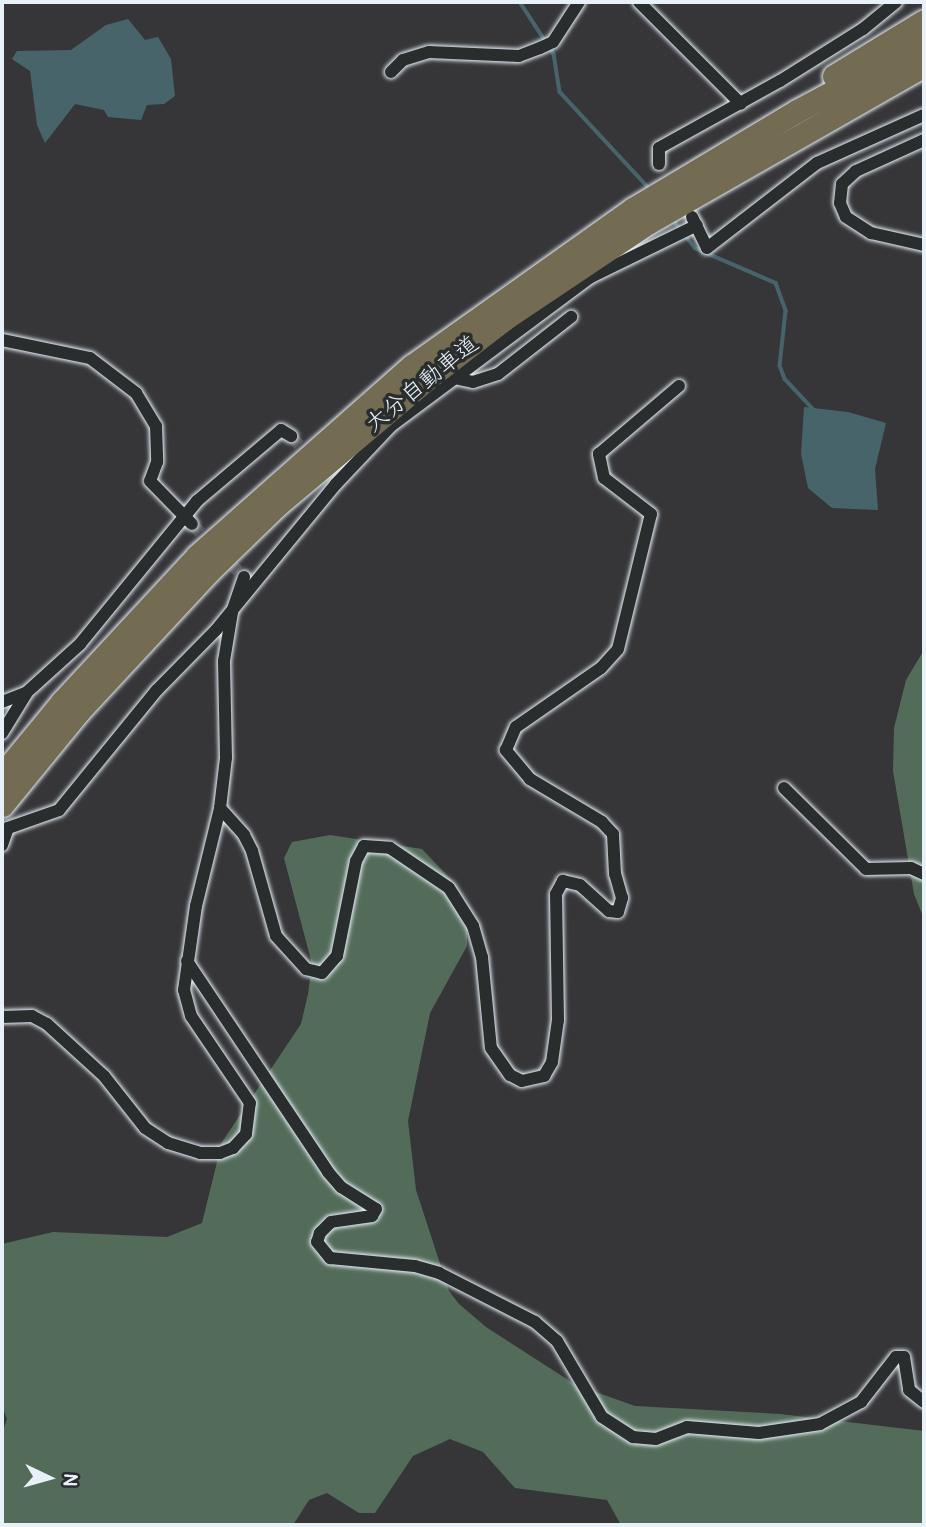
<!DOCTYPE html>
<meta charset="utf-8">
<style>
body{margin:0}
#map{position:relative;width:926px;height:1527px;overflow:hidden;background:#363639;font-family:Pangolin,"Klee One",sans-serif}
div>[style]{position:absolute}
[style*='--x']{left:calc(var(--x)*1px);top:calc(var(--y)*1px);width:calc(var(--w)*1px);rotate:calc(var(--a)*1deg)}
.green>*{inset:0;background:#536c5a}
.water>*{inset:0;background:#47646b}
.stream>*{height:3.5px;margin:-1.75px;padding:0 1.75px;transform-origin:1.75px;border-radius:1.75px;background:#47646b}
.street-tunnel>*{height:12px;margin-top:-6px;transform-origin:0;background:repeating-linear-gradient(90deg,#515256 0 12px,transparent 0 18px)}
.roads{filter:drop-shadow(0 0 2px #e8f1f8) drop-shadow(0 0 2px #e8f1f8)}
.street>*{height:12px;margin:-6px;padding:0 6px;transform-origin:6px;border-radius:6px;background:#2a2d2e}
.highway>*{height:23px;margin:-11.5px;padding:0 11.5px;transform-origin:11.5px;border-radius:11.5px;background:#736b52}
span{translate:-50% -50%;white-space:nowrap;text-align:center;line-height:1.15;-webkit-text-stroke:7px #2a2d2e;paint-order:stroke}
.street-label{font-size:23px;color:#e8f1f8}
.frame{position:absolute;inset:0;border:4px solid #e8f1f8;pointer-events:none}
.north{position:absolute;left:14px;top:1443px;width:70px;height:70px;-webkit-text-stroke:5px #2a2d2e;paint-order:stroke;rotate:95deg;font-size:19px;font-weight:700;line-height:28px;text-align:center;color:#e8f1f8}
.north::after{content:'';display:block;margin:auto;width:24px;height:32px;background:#e8f1f8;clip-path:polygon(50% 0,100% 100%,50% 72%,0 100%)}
</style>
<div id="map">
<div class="green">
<div style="clip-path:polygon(924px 650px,924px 919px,914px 894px,893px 771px,894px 728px,906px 680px)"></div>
<div style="clip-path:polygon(330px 835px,422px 849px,456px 885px,467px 914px,467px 946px,430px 1013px,408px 1121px,416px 1190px,449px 1291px,459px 1304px,486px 1327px,576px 1385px,635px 1406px,780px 1414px,924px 1431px,924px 1525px,621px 1525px,607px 1500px,515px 1488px,483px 1452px,450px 1439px,413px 1456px,375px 1513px,359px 1513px,327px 1493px,309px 1500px,293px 1525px,2px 1525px,2px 1433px,7px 1419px,2px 1406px,2px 1244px,53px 1232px,167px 1237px,202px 1223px,222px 1142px,301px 1024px,308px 994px,312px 964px,284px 858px,292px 842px)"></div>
</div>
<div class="water">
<div style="clip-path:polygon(128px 19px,145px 40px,158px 37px,171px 59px,175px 96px,164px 104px,147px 105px,141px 120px,108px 117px,104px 110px,75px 104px,45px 143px,37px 125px,30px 71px,12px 59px,17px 51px,71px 50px,106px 25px)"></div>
<div style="clip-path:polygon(804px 407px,848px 412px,886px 423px,875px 469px,878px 510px,832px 508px,808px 488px,801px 454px)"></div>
</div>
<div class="stream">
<div style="--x:520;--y:2;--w:62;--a:56.8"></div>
<div style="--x:554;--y:54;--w:38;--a:81"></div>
<div style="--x:560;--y:92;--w:129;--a:47.2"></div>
<div style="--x:671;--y:217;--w:39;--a:52"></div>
<div style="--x:695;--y:248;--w:88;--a:23.4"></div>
<div style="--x:776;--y:283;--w:30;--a:70"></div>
<div style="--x:786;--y:311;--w:55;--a:96.2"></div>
<div style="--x:780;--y:366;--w:14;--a:69"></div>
<div style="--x:785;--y:379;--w:45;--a:46.8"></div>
</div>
<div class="street-tunnel">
<div style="--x:291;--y:436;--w:31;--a:48"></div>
<div style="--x:192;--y:524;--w:74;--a:45.5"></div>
</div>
<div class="roads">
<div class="street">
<div style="--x:639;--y:2;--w:144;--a:45"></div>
<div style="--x:391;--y:72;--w:17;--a:-45"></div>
<div style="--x:403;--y:60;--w:27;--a:-17"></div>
<div style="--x:429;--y:52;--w:90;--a:2.5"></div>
<div style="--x:519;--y:56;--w:22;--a:-21"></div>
<div style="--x:540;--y:48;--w:14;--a:-25"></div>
<div style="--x:553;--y:42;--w:48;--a:-57"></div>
<div style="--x:924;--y:140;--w:75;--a:155.5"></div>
<div style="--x:856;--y:171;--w:19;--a:137"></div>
<div style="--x:842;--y:184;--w:19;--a:96"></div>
<div style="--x:840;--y:203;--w:15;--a:67"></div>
<div style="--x:846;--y:217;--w:30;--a:33"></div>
<div style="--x:871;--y:233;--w:54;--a:12.8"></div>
<div style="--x:659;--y:164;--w:16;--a:-90"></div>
<div style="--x:659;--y:148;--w:138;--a:-29"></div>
<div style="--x:780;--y:81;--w:98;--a:-32.1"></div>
<div style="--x:863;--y:29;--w:43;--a:-39.3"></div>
<div style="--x:692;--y:217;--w:34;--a:64"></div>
<div style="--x:707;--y:248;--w:139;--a:-37.7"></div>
<div style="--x:817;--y:163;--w:117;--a:-24.2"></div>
<div style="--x:2;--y:340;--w:90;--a:11.6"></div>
<div style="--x:90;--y:358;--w:58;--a:37.3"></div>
<div style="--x:136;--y:393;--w:39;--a:59"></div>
<div style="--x:156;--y:426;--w:36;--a:88"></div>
<div style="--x:157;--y:462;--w:20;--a:110"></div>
<div style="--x:150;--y:481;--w:60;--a:45.7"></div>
<div style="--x:454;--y:378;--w:19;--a:12"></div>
<div style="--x:473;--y:382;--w:26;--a:-18"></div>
<div style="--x:498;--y:374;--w:93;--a:-38"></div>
<div style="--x:2;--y:702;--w:26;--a:-21"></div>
<div style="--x:26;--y:693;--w:73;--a:-42.2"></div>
<div style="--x:80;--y:644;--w:185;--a:-50.7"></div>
<div style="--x:197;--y:501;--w:110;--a:-40.2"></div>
<div style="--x:281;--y:430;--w:12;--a:31"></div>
<div style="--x:2;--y:733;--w:46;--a:-58.4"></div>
<div style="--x:784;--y:788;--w:115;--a:44.6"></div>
<div style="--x:866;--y:869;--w:45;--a:-1.3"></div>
<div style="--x:911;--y:868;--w:14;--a:25"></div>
<div style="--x:220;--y:808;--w:36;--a:48"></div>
<div style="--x:244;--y:835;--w:18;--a:63"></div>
<div style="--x:252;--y:851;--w:88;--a:74.2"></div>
<div style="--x:276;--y:936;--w:45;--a:47.7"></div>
<div style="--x:306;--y:969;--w:16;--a:14"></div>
<div style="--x:322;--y:973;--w:23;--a:-49"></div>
<div style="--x:337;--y:956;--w:97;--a:-78.7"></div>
<div style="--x:356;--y:861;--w:17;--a:-62"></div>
<div style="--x:364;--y:846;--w:26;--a:4"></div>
<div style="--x:390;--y:848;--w:71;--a:34.1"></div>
<div style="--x:449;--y:888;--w:45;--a:57.7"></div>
<div style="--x:473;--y:926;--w:32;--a:74"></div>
<div style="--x:482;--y:957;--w:91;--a:84.4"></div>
<div style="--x:491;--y:1048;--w:33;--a:55"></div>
<div style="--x:510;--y:1075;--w:13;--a:27"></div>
<div style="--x:522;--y:1081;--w:23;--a:-13"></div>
<div style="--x:544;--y:1076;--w:16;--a:-60"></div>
<div style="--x:552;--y:1062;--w:42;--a:-81.9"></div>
<div style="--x:558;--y:1020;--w:126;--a:-90.9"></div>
<div style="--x:556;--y:894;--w:15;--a:-62"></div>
<div style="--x:563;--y:881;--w:17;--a:13"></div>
<div style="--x:580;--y:885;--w:39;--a:42"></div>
<div style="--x:609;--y:911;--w:9;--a:6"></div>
<div style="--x:618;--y:912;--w:15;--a:-74"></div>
<div style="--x:622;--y:898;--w:25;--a:-106"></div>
<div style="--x:615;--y:874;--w:40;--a:-92.9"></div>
<div style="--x:613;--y:834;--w:16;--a:-133"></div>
<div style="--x:602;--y:822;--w:84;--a:-149.2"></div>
<div style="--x:530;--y:779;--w:38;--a:-130"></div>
<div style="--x:506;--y:750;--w:25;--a:-67"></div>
<div style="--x:516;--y:727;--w:103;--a:-34.8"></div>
<div style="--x:601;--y:668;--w:25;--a:-48"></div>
<div style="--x:618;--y:649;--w:139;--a:-76.3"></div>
<div style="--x:651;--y:514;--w:59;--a:-142.5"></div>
<div style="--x:604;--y:478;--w:25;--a:-102"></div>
<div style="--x:599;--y:454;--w:105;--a:-40.4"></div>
<div style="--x:8;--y:828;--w:54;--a:-19.4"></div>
<div style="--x:59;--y:810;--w:155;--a:-50.8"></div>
<div style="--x:157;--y:690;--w:84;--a:-45.5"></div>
<div style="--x:216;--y:630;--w:189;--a:-50.6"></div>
<div style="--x:336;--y:484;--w:81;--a:-46.5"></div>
<div style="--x:392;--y:425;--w:246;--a:-36.7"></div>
<div style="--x:589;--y:278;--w:120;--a:-26.1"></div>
<div style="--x:2;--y:845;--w:18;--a:-71"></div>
<div style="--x:187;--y:961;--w:254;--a:56.2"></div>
<div style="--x:328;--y:1172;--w:20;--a:49"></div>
<div style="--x:341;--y:1187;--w:41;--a:32.2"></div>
<div style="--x:376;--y:1209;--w:8;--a:120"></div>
<div style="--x:372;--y:1216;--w:41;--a:171.7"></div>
<div style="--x:331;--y:1222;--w:16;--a:135"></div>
<div style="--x:320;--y:1233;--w:9;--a:108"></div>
<div style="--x:317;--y:1242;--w:21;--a:51"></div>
<div style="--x:330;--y:1258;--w:85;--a:5.4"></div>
<div style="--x:415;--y:1266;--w:25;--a:16"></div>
<div style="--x:439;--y:1273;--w:108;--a:27"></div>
<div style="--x:535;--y:1322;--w:29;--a:41"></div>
<div style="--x:557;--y:1341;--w:88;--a:59.4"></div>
<div style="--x:602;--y:1417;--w:37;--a:33"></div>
<div style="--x:633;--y:1437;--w:23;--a:5"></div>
<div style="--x:656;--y:1439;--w:33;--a:-21"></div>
<div style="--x:687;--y:1427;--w:72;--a:4.8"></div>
<div style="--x:759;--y:1433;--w:62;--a:-8.4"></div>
<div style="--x:820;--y:1424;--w:47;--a:-28.2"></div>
<div style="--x:861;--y:1402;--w:57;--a:-52.1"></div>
<div style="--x:896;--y:1357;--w:8;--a:0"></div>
<div style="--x:904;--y:1357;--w:33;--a:81"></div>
<div style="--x:909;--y:1390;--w:19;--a:39"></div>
<div style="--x:2;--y:1017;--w:30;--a:-2"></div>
<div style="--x:32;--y:1016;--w:17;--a:28"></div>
<div style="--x:47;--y:1024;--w:77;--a:42.4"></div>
<div style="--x:104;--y:1076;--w:66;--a:51.7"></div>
<div style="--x:145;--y:1128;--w:27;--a:33"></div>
<div style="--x:168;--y:1143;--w:34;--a:17"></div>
<div style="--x:200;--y:1153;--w:20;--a:0"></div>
<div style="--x:220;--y:1153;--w:14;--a:-21"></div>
<div style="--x:233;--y:1148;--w:19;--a:-47"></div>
<div style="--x:246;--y:1134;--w:31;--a:-83"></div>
<div style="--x:250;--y:1103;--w:105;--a:-124.1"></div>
<div style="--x:191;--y:1016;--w:27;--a:-105"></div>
<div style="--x:184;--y:990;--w:85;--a:-81.9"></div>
<div style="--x:196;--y:906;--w:101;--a:-76.2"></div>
<div style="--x:220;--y:808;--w:50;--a:-83.2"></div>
<div style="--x:226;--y:758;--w:97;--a:-91.2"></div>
<div style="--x:224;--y:661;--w:50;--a:-80.7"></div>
<div style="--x:232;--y:612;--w:37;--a:-71"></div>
</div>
<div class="highway">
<div style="--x:834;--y:76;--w:105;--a:-31.4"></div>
<div style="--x:2;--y:775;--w:94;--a:-50.6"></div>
<div style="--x:62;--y:702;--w:199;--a:-47.2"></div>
<div style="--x:197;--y:556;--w:287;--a:-41.5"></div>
<div style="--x:412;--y:366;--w:271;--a:-35.4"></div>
<div style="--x:633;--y:209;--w:191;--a:-30.9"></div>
<div style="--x:797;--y:111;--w:144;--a:-28.2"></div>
<div style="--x:2;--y:805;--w:120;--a:-50.7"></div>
<div style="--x:78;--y:712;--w:190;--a:-47.1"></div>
<div style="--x:207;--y:573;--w:98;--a:-44.2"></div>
<div style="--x:277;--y:505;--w:192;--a:-40.1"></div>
<div style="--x:424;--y:381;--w:101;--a:-37.8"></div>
<div style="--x:504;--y:319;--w:174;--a:-33.8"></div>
<div style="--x:649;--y:222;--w:317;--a:-29.7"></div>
</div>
</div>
<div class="street-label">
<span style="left:422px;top:384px;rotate:-39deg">大分自動車道</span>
</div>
<div class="frame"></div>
<div class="north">N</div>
</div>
